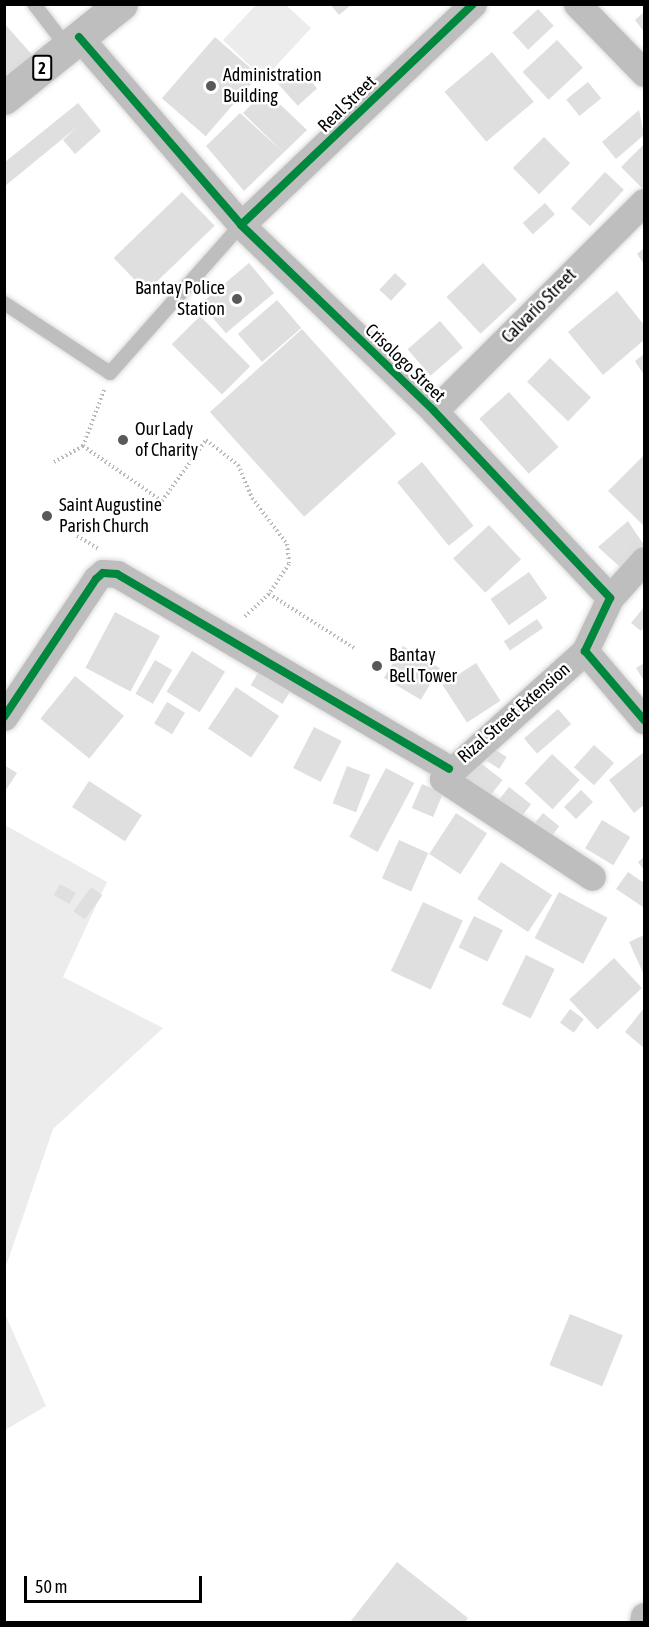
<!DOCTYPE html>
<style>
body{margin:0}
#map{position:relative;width:649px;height:1627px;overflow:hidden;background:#fff;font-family:"Asap Condensed",sans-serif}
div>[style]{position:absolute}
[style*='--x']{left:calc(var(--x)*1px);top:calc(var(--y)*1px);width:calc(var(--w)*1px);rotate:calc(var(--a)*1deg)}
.green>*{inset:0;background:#ececec}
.building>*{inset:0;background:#dfdfdf;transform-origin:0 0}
.path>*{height:4px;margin-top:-2px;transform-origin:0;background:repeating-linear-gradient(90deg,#b9b9b9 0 1.5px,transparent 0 4.5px)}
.roads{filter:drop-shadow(0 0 2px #dbdbdb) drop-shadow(0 0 2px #dbdbdb)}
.service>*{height:14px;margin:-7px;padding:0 7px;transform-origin:7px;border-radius:7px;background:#bebebe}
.minor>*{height:27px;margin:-13.5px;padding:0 13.5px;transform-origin:13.5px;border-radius:13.5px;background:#bebebe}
.trunk>*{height:33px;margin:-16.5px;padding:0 16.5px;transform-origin:16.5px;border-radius:16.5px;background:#bebebe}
.cycleway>*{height:8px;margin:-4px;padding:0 4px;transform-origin:4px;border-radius:4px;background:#00873e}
.dots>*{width:16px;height:16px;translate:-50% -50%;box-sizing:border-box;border:3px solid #fff;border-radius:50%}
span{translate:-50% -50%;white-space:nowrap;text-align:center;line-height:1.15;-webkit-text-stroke:5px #fff;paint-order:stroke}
.shield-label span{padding:2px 4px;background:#fff;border:2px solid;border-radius:4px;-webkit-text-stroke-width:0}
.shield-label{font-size:16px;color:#000;font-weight:700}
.poi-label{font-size:18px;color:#000}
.left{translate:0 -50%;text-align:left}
.right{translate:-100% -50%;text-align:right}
.street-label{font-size:18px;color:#000}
.frame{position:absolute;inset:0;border:6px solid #000;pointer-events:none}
.scale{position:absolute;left:24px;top:1576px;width:178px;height:27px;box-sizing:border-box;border:3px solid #000;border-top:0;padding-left:8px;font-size:18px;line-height:21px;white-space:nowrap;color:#000;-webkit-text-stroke:4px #fff;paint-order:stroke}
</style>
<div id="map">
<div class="green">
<div style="clip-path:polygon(256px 5px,286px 5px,311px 28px,264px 79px,223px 40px)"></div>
<div style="clip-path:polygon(5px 825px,107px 882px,63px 977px,163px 1028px,53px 1129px,5px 1269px)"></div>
<div style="clip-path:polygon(5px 1314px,46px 1406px,5px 1430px,4px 1430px)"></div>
</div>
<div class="building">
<div style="clip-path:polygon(330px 4px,352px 4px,339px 15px)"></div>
<div style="left:538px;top:9px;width:23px;height:35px;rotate:47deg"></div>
<div style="clip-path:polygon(644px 12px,644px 32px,635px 20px)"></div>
<div style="clip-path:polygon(4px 23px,35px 58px,4px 85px)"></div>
<div style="left:215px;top:37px;width:58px;height:81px;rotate:41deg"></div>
<div style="left:557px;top:40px;width:38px;height:47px;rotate:47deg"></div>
<div style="left:492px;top:52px;width:65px;height:62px;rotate:50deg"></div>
<div style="left:297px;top:66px;width:30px;height:26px;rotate:48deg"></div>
<div style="left:588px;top:82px;width:21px;height:28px;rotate:51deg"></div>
<div style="clip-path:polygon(265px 90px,307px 130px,244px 191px,206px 146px,240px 113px,283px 152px,243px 113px)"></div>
<div style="clip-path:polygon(78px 103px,101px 131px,75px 154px,63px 140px,77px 127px,5px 186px,5px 162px)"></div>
<div style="clip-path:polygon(639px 110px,644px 135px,616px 159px,602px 142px)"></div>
<div style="left:544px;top:137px;width:37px;height:44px;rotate:45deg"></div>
<div style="clip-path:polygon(644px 144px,644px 185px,642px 188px,621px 167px)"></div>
<div style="left:605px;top:172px;width:26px;height:50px;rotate:43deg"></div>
<div style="left:182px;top:192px;width:47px;height:95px;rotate:46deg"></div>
<div style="left:545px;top:203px;width:15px;height:30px;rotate:48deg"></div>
<div style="clip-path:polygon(644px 248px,644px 264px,637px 254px)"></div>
<div style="left:249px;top:263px;width:39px;height:63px;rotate:50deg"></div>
<div style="left:483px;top:263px;width:50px;height:50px;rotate:47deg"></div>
<div style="left:395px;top:273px;width:16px;height:23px;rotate:43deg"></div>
<div style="clip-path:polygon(617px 291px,644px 325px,644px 340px,603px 375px,568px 332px)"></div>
<div style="left:277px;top:300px;width:37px;height:52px;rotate:49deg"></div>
<div style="left:200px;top:316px;width:71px;height:40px;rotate:45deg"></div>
<div style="left:440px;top:321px;width:35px;height:43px;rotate:49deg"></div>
<div style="left:302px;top:329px;width:141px;height:124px;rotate:48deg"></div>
<div style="clip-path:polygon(644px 354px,644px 375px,635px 361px)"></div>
<div style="left:550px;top:358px;width:57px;height:33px;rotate:44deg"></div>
<div style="left:509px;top:392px;width:74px;height:40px;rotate:48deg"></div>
<div style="clip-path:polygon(644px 455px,644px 526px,608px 491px)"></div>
<div style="left:422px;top:462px;width:82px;height:32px;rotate:51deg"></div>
<div style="clip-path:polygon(628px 521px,644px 545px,620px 567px,598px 547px)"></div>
<div style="left:489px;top:525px;width:47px;height:49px;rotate:47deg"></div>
<div style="left:529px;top:572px;width:32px;height:47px;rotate:55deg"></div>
<div style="clip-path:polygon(644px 607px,644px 627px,641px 631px,631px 623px)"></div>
<div style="left:115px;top:612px;width:51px;height:63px;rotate:28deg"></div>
<div style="left:537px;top:619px;width:11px;height:40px;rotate:56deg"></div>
<div style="left:403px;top:646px;width:43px;height:37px;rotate:31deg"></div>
<div style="left:192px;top:651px;width:39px;height:48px;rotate:32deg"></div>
<div style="left:155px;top:660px;width:20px;height:39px;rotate:30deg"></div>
<div style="left:476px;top:663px;width:45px;height:40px;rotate:57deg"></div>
<div style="clip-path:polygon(644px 663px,644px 681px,636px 668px)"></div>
<div style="left:258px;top:673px;width:37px;height:14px;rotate:31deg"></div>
<div style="left:75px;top:676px;width:63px;height:55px;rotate:39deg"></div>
<div style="left:236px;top:687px;width:52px;height:50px;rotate:34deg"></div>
<div style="left:167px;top:702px;width:21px;height:25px;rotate:31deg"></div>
<div style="left:558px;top:709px;width:20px;height:45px;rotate:49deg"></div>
<div style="left:314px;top:727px;width:31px;height:46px;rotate:27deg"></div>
<div style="left:594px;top:745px;width:27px;height:30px;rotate:42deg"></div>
<div style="left:494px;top:749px;width:15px;height:14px;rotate:32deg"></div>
<div style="clip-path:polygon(644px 752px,644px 805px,634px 813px,609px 780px)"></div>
<div style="left:552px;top:754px;width:38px;height:40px;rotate:43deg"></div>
<div style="left:478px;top:761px;width:31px;height:28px;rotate:38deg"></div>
<div style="clip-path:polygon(4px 765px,17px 773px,4px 793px)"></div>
<div style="left:347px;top:766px;width:25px;height:40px;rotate:21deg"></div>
<div style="left:386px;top:768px;width:32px;height:78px;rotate:28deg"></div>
<div style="left:89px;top:781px;width:63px;height:31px;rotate:33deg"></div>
<div style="left:422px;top:784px;width:23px;height:26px;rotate:23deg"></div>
<div style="left:509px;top:787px;width:28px;height:26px;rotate:38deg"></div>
<div style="left:581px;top:790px;width:17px;height:24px;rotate:45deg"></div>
<div style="left:456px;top:813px;width:37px;height:49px;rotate:33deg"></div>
<div style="left:543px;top:813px;width:21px;height:21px;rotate:39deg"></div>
<div style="left:602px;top:820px;width:33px;height:33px;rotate:31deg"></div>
<div style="left:399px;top:840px;width:32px;height:42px;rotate:24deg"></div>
<div style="clip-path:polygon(644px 857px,644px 870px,638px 862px)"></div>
<div style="left:501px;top:862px;width:61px;height:44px;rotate:33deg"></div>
<div style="clip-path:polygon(628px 872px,644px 883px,643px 907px,616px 889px)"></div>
<div style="left:60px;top:884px;width:18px;height:13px;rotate:29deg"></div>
<div style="left:91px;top:887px;width:14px;height:30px;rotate:36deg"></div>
<div style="left:559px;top:892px;width:55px;height:52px;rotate:28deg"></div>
<div style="left:423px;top:902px;width:44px;height:76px;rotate:25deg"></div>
<div style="left:474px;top:916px;width:32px;height:35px;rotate:26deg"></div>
<div style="clip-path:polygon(644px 935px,644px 975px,629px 942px)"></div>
<div style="left:526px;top:955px;width:32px;height:55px;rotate:26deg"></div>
<div style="left:614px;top:958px;width:41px;height:61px;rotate:47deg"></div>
<div style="clip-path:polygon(644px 1008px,644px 1048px,625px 1032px)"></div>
<div style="left:570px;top:1009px;width:17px;height:17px;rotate:36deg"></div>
<div style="left:570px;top:1314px;width:57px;height:55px;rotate:22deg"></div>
<div style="clip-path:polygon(397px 1562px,468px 1618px,465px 1622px,350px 1622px)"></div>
</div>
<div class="path">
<div style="--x:83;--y:446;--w:96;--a:34.8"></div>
<div style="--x:162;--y:501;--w:75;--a:-54.2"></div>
<div style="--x:206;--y:440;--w:41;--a:38"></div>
<div style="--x:238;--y:465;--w:36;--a:67"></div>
<div style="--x:252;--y:498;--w:58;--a:52.7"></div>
<div style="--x:287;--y:544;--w:20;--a:84"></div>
<div style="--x:289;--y:564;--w:36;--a:124"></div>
<div style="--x:269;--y:594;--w:35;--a:137"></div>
<div style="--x:54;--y:462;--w:33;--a:-29"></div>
<div style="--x:83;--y:446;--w:60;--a:-69.4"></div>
<div style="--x:77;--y:536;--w:26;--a:31"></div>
<div style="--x:269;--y:594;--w:101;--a:32.4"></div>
</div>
<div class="roads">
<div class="service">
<div style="--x:34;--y:4;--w:54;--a:52.5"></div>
<div style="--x:4;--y:303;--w:127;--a:33.4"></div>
<div style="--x:110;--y:373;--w:198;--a:-48.5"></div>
</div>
<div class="minor">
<div style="--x:577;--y:4;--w:96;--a:45.8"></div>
<div style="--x:79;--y:37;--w:248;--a:49.2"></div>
<div style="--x:241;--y:225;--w:268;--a:43.9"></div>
<div style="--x:434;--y:411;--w:257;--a:46.7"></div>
<div style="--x:610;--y:598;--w:59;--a:115.3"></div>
<div style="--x:585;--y:651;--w:91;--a:49.5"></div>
<div style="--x:241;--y:225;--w:320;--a:-43.6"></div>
<div style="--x:434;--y:411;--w:296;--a:-44.9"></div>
<div style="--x:610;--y:598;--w:51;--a:-48.2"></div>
<div style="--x:585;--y:651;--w:191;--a:138"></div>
<div style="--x:443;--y:779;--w:178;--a:33.3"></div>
<div style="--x:4;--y:717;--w:166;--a:-56.3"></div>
<div style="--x:96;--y:579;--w:9;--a:-41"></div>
<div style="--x:103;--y:573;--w:14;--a:4"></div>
<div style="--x:117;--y:574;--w:385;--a:30.4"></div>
<div style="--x:643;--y:1622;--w:6;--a:-81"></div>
</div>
<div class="trunk">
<div style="--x:4;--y:98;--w:150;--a:-38.8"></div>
</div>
</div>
<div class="cycleway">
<div style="--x:79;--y:37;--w:248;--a:49.2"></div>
<div style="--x:241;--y:225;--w:268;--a:43.9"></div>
<div style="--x:434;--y:411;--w:257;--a:46.7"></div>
<div style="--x:610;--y:598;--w:59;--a:115.3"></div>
<div style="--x:585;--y:651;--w:91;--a:49.5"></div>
<div style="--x:241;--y:225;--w:320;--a:-43.6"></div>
<div style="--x:4;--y:717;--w:166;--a:-56.3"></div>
<div style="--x:96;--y:579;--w:9;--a:-41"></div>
<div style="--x:103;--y:573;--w:14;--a:4"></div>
<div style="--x:117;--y:574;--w:385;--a:30.4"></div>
</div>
<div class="dots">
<div style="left:211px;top:86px;background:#595959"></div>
<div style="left:237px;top:299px;background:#595959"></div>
<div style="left:123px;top:440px;background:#595959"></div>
<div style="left:47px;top:516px;background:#595959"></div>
<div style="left:377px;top:666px;background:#595959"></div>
</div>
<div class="shield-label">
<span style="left:42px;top:68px">2</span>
</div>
<div class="poi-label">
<span class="left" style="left:223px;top:86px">Administration<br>Building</span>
<span class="right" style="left:225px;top:299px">Bantay Police<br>Station</span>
<span class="left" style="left:135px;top:440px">Our Lady<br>of Charity</span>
<span class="left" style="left:59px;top:516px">Saint Augustine<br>Parish Church</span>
<span class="left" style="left:389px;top:666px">Bantay<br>Bell Tower</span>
</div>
<div class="street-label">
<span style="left:347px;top:104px;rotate:-44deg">Real Street</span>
<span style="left:539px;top:306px;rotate:-45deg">Calvario Street</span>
<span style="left:405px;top:363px;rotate:44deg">Crisologo Street</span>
<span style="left:514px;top:713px;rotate:-41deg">Rizal Street Extension</span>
</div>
<div class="frame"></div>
<div class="scale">50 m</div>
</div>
